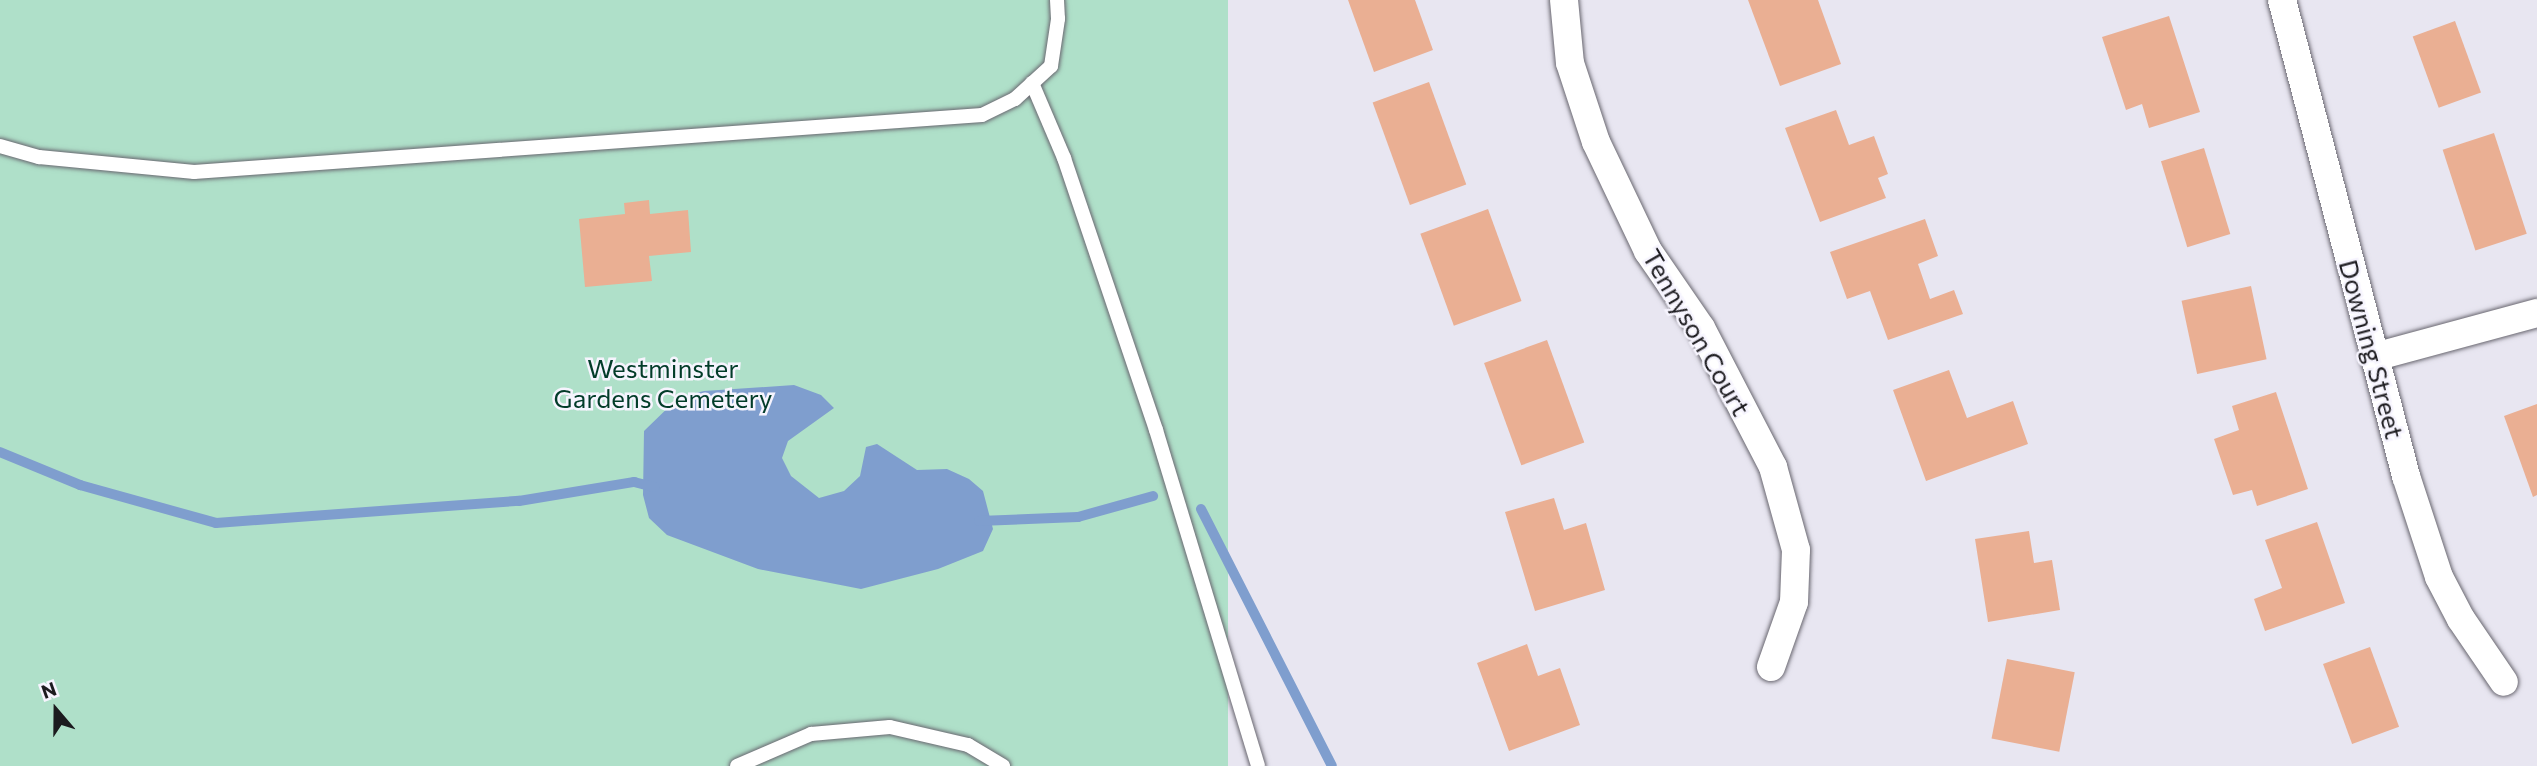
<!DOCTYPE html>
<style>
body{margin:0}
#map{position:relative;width:2537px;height:766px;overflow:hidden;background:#e8e6f1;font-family:Commissioner,sans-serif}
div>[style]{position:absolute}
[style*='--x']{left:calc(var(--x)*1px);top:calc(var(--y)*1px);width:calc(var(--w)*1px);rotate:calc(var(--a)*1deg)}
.green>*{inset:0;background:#afe0c9;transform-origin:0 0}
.water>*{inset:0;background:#7f9ece}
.stream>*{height:10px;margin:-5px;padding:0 5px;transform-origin:5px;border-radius:5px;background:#7f9ece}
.building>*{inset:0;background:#eaaf93;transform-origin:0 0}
.roads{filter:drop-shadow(0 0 2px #696770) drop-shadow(0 0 2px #696770)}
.lane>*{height:14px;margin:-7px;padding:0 7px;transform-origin:7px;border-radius:7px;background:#fff}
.street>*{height:28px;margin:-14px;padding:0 14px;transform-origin:14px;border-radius:14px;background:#fff}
span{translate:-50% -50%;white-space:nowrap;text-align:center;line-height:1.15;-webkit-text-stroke:5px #f6f4fe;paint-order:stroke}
.street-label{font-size:26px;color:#1c1b1f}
.park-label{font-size:26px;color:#023c29}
.north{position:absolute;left:21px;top:675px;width:70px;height:70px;-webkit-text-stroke:5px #f6f4fe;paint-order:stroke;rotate:340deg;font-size:19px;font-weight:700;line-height:28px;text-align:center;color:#1c1b1f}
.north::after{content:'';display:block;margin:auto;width:24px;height:32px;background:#1c1b1f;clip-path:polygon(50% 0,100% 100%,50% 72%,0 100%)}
</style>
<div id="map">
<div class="green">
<div style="left:0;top:0;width:1228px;height:766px"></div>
</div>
<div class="water">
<div style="clip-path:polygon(794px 385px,821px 395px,834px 408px,788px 441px,782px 458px,791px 476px,819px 498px,844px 491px,860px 476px,866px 447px,877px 444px,917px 470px,947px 469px,969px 479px,983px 491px,993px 529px,983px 551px,938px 569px,861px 589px,758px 569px,667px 535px,649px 518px,643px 495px,644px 431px,679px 397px,704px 391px)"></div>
</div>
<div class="stream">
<div style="--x:0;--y:452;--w:87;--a:22.4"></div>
<div style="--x:80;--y:485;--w:141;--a:15.6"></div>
<div style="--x:216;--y:523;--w:304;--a:-4.2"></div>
<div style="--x:519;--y:501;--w:117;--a:-9.4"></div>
<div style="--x:634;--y:482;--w:21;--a:14"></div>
<div style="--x:1201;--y:509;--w:288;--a:63"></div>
<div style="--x:979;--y:521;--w:99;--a:-2.3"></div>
<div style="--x:1078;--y:517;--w:78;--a:-15.6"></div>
</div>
<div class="building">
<div style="clip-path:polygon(1348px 0,1415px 0,1433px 50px,1374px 72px)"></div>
<div style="clip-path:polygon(1748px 0,1818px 0,1841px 64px,1780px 86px)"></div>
<div style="clip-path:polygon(2169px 16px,2200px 112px,2149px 128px,2142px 104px,2126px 110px,2102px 37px)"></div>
<div style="left:2455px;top:21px;width:76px;height:45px;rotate:70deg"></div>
<div style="left:1429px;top:82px;width:109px;height:60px;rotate:70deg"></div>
<div style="clip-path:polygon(1836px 110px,1849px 145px,1874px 136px,1888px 174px,1878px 178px,1886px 198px,1820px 222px,1785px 128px)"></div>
<div style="left:2494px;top:133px;width:106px;height:54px;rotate:72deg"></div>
<div style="left:2204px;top:148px;width:90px;height:45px;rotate:73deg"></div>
<div style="clip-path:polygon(649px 200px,650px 214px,688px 210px,691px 252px,649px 256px,652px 281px,585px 287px,579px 219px,625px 214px,624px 203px)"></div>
<div style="left:1488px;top:209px;width:98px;height:72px;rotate:70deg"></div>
<div style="clip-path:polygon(1925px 219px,1938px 256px,1918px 264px,1930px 299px,1954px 290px,1963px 314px,1888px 340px,1870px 291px,1847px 299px,1830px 252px)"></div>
<div style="left:2251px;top:286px;width:75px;height:71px;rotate:78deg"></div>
<div style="left:1547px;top:340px;width:109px;height:67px;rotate:70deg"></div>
<div style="clip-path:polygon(1949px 370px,1967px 418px,2013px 401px,2028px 444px,1926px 481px,1893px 390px)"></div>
<div style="clip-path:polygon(2276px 392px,2308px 489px,2257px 506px,2252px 490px,2233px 495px,2214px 439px,2239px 430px,2232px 406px)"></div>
<div style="clip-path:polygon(2537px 404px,2537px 495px,2533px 497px,2504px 416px)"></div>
<div style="clip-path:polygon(1554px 498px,1564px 530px,1586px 523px,1605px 590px,1535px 611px,1505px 512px)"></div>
<div style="clip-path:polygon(2317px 522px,2345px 603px,2265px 631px,2254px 599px,2282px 588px,2265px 540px)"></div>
<div style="clip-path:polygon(2029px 531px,2034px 563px,2052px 560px,2060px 610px,1988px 622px,1975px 539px)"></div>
<div style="clip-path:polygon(1527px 644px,1538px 676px,1560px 668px,1580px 725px,1509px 751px,1477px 663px)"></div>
<div style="left:2370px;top:647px;width:85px;height:50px;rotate:70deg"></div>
<div style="left:2007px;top:659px;width:69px;height:81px;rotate:11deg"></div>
</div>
<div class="roads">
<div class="lane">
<div style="--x:1032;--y:83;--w:82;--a:66.9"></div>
<div style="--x:1064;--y:158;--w:287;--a:71.3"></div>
<div style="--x:1156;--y:430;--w:351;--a:73.1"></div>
<div style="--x:0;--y:146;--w:41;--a:15.8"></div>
<div style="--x:39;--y:157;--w:156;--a:5.5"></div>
<div style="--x:194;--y:172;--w:790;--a:-4.14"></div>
<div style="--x:982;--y:115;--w:37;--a:-26"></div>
<div style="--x:1015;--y:99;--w:49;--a:-42.5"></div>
<div style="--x:1051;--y:66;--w:48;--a:-81.5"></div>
<div style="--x:1058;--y:19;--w:19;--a:-93"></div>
<div style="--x:737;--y:766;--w:81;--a:-23.4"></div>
<div style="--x:811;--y:734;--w:79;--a:-5.1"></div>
<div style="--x:890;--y:727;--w:80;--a:13"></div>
<div style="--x:968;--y:745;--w:41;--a:31"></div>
</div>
<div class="street">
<div style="--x:1564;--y:0;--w:63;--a:84.6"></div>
<div style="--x:1570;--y:63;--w:83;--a:71.8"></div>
<div style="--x:1596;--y:142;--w:121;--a:64.5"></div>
<div style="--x:1648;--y:251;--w:93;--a:55.5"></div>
<div style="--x:1701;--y:328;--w:157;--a:62.6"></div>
<div style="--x:1773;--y:467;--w:86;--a:74.5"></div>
<div style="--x:1796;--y:550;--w:52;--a:92.2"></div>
<div style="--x:1794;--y:602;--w:69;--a:109.5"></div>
<div style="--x:2282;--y:0;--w:492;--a:75.4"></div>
<div style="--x:2406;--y:476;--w:106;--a:71.9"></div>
<div style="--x:2439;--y:577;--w:47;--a:62.4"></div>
<div style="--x:2461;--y:619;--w:76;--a:55.7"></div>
<div style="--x:2374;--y:357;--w:169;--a:-15.1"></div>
</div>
</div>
<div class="street-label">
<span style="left:1697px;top:332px;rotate:60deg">Tennyson Court</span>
<span style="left:2372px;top:349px;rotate:75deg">Downing Street</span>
</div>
<div class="park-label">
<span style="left:663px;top:383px">Westminster<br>Gardens Cemetery</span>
</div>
<div class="north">N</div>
</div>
